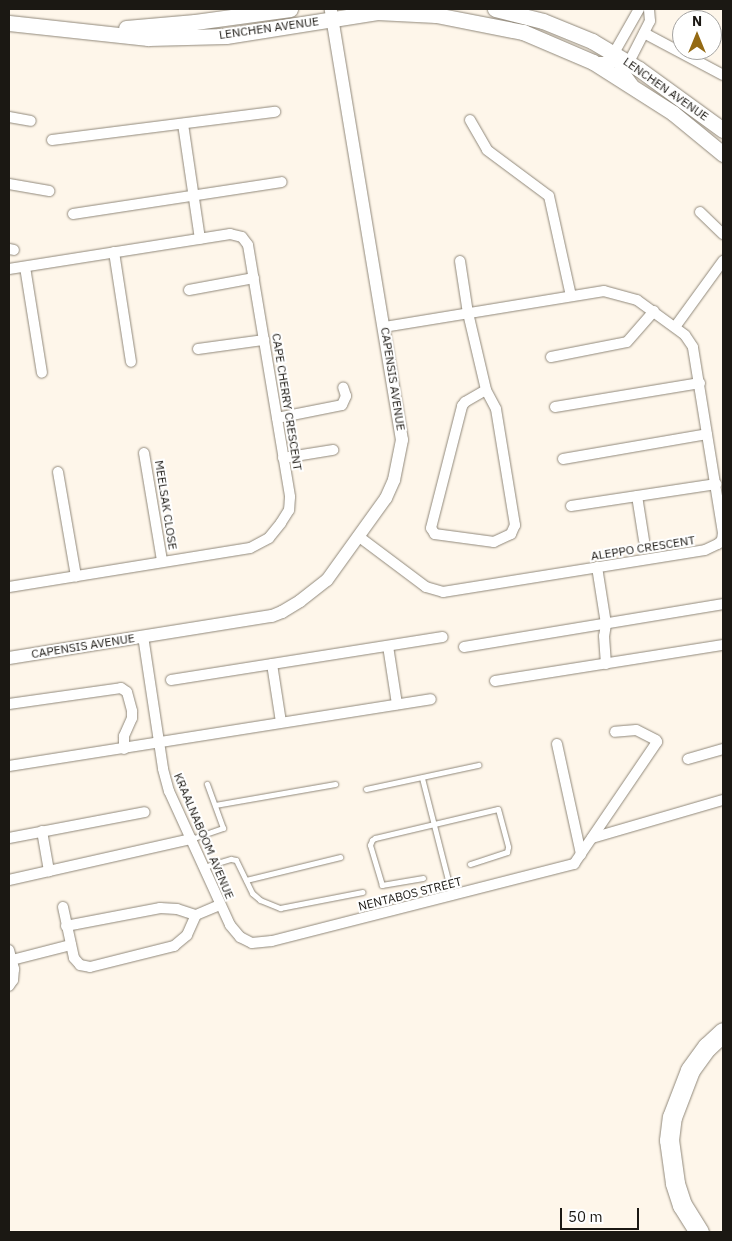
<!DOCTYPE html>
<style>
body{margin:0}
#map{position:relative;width:732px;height:1241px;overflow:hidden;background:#fef6ea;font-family:"IBM Plex Sans",sans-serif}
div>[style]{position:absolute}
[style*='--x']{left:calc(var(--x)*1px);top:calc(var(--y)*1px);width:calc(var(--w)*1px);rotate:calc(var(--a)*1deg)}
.roads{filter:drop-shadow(0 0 1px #90887a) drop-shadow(0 0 1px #90887a)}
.service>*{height:5px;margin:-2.5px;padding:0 2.5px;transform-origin:2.5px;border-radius:2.5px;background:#fff}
.minor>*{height:10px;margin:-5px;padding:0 5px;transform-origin:5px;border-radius:5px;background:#fff}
.tertiary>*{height:12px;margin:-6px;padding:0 6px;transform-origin:6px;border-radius:6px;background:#fff}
.secondary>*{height:15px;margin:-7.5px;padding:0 7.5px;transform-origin:7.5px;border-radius:7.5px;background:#fff}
.motorway>*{height:19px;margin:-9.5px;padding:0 9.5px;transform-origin:9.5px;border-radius:9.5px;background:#fff}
span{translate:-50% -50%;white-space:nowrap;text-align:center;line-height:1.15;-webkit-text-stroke:4px #fff;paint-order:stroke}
.street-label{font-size:12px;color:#1b1813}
.frame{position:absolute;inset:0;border:10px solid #1b1813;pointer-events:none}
.north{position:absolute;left:672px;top:10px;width:50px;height:50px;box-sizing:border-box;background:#fff;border:1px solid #a4a3a1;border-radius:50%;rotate:0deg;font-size:14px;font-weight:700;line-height:20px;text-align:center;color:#1b1813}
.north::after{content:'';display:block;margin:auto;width:18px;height:22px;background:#946a14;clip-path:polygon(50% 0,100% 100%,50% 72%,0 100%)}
.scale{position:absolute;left:560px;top:1208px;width:79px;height:22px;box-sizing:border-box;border:2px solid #1b1813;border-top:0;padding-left:6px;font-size:15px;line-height:18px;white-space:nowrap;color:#1b1813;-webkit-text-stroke:4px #fff;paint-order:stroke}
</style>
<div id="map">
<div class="roads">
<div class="service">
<div style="--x:422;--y:778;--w:122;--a:75.7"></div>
<div style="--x:366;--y:789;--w:115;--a:-12.1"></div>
<div style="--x:215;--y:805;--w:122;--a:-9.9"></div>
<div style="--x:191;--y:839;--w:34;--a:-19"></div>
<div style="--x:223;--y:828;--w:47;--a:-110"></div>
<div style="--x:204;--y:867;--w:28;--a:-17"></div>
<div style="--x:231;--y:859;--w:5;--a:11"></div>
<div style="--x:236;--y:860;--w:37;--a:64"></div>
<div style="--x:252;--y:893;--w:11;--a:41"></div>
<div style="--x:260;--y:900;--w:22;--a:22"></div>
<div style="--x:280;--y:908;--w:84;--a:-11"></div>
<div style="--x:423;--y:878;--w:42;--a:170.3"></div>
<div style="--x:382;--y:885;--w:42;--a:-106.7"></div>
<div style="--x:370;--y:845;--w:5;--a:-68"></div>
<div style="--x:372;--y:840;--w:4;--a:-34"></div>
<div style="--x:375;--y:838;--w:126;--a:-13.3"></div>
<div style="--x:498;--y:809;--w:39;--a:75"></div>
<div style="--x:508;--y:847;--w:5;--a:101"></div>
<div style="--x:507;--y:852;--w:39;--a:162"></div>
<div style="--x:246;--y:880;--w:97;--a:-13.7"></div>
</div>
<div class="minor">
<div style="--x:644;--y:33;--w:89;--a:28"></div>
<div style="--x:596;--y:62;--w:33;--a:0"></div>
<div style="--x:629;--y:62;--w:46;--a:-62.9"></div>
<div style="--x:650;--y:21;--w:12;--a:-95"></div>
<div style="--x:633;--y:84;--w:26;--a:-126"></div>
<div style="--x:618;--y:63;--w:11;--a:-112"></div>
<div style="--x:614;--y:53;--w:51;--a:-60.4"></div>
<div style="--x:9;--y:117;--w:22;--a:10"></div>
<div style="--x:470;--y:120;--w:34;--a:60"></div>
<div style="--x:487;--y:150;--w:77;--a:36.6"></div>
<div style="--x:549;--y:196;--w:102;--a:77.6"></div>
<div style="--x:183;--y:124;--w:116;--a:81.6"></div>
<div style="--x:52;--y:140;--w:225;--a:-7.2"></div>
<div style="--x:9;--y:184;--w:41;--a:9.9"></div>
<div style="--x:700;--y:212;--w:32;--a:44"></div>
<div style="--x:73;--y:214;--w:211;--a:-8.7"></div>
<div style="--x:9;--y:249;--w:5;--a:11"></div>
<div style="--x:114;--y:252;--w:111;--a:81.2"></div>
<div style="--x:460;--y:261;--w:53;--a:81.3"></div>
<div style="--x:468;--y:313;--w:79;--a:76.8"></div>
<div style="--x:486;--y:390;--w:21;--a:62"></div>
<div style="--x:496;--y:409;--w:118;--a:80.7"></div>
<div style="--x:515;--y:525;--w:10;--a:114"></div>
<div style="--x:511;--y:534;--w:19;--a:155"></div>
<div style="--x:494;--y:542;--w:60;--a:-172.3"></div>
<div style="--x:435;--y:534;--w:7;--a:-124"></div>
<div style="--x:431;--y:528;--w:126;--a:-75.7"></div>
<div style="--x:462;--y:406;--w:5;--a:-53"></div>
<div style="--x:465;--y:402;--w:24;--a:-30"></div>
<div style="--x:25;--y:267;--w:107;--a:80.9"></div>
<div style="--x:9;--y:269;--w:224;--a:-9"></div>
<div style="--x:230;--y:234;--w:12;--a:14"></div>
<div style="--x:242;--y:237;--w:10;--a:53"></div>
<div style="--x:248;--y:245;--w:255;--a:80.5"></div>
<div style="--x:290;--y:497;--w:13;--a:94"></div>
<div style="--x:289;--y:510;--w:15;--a:122"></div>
<div style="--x:281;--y:523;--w:19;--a:129"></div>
<div style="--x:269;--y:538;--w:21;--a:152"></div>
<div style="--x:250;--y:548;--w:244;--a:170.8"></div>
<div style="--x:189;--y:290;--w:66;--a:-10.5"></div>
<div style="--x:675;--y:327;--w:82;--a:-54"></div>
<div style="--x:198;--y:349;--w:67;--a:-7.8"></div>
<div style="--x:551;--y:357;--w:77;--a:-11.2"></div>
<div style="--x:627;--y:342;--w:41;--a:-48.9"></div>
<div style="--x:555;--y:407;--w:147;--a:-9.4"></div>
<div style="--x:277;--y:418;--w:66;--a:-11.3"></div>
<div style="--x:342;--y:405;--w:10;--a:-66"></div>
<div style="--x:346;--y:396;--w:9;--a:-108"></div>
<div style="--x:144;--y:453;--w:109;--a:80.5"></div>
<div style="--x:283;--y:458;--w:51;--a:-9.1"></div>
<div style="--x:563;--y:459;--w:146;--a:-9.8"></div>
<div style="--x:58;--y:472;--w:106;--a:80.2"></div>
<div style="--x:637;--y:496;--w:45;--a:81"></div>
<div style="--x:571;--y:506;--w:147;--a:-8.6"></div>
<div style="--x:358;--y:536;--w:85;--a:36.9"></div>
<div style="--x:426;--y:587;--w:18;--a:16"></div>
<div style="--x:443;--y:592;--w:265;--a:-9.1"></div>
<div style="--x:705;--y:550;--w:14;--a:-25"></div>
<div style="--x:718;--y:544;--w:6;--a:-45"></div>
<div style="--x:722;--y:540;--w:7;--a:-82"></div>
<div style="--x:723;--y:533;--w:188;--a:-99.2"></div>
<div style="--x:693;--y:347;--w:14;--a:-124"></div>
<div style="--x:685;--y:335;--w:59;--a:-143.9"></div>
<div style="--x:637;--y:300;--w:34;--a:-165"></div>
<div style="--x:604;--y:291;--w:222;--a:170.7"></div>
<div style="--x:597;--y:567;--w:58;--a:81"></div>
<div style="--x:606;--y:624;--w:12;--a:99"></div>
<div style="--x:604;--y:636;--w:28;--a:86"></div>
<div style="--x:143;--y:636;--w:134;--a:81.4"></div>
<div style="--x:163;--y:769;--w:23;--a:75"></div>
<div style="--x:169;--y:791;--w:147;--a:65.5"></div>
<div style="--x:230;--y:925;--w:16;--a:50"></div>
<div style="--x:240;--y:937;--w:13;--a:27"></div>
<div style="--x:252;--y:943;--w:20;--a:-6"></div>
<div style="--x:272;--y:941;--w:312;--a:-14.3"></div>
<div style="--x:574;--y:864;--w:148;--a:-55.8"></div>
<div style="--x:657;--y:742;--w:2;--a:-117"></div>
<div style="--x:656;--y:740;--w:22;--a:-153"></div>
<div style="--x:636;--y:730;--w:21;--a:175"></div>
<div style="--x:388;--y:646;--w:59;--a:81.2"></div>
<div style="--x:464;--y:647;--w:263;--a:-9.4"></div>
<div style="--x:272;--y:664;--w:59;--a:81.2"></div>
<div style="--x:171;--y:680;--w:275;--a:-9"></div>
<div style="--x:495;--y:681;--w:231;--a:-9"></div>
<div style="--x:9;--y:704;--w:113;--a:-8.1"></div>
<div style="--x:121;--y:688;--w:7;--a:34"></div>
<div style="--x:127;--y:692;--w:20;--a:75"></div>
<div style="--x:132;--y:711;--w:7;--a:90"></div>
<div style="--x:132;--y:718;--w:20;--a:114"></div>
<div style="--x:124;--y:736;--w:13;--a:90"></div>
<div style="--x:557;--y:744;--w:113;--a:77.7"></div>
<div style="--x:688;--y:759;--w:36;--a:-16"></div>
<div style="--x:9;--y:766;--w:427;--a:-9"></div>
<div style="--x:42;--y:831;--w:41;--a:80.1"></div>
<div style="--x:9;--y:838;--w:138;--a:-10.8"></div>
<div style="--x:592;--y:838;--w:136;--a:-16.2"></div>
<div style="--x:9;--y:880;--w:187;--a:-12.7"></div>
<div style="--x:63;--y:907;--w:52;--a:77.8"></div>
<div style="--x:74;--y:958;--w:9;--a:49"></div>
<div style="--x:80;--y:965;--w:10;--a:11"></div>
<div style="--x:90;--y:967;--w:87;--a:-14"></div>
<div style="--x:174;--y:946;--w:17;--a:-40"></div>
<div style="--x:187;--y:935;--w:22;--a:-66"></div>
<div style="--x:66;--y:926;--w:96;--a:-10.8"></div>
<div style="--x:160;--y:908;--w:17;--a:3"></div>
<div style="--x:177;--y:909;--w:20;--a:18"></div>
<div style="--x:196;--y:915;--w:26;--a:-23"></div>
<div style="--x:9;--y:950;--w:20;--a:75"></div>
<div style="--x:14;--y:969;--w:11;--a:95"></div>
<div style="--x:13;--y:980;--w:7;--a:124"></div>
<div style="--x:12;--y:960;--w:61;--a:-14.3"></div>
</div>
<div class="tertiary">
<div style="--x:9;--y:658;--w:266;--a:-9.1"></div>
<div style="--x:272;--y:616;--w:11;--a:-22"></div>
<div style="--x:282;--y:612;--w:21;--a:-31"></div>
<div style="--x:300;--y:601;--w:34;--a:-38"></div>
<div style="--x:327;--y:580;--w:101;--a:-54.3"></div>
<div style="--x:386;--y:498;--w:20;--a:-66"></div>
<div style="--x:394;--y:480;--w:41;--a:-78.7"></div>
<div style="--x:402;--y:440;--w:437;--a:-99.4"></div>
</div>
<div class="secondary">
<div style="--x:495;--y:9;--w:49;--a:14"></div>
<div style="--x:543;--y:21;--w:53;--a:22.2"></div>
<div style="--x:592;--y:41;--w:55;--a:30.8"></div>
<div style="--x:639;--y:69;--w:104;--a:36"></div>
<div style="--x:9;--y:23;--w:140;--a:6.2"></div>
<div style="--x:148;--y:38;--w:78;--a:-1.5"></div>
<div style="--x:226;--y:36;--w:153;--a:-9"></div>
<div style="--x:377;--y:12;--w:59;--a:2.9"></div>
<div style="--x:436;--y:15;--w:89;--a:11.1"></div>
<div style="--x:523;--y:32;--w:76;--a:23.2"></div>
<div style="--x:593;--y:62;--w:95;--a:32.5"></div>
<div style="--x:673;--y:113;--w:65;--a:39.4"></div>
<div style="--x:126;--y:28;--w:69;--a:-5"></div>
<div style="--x:195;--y:22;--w:96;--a:-7.8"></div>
</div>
<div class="motorway">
<div style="--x:699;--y:1232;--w:32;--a:-122"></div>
<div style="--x:682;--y:1205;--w:23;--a:-108"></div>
<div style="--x:675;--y:1183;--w:43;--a:-97.9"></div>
<div style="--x:669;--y:1140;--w:23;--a:-83"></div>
<div style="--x:672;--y:1117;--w:50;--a:-69"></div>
<div style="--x:690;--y:1070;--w:29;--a:-54"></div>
<div style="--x:707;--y:1047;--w:22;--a:-43"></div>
</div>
</div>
<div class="street-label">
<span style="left:269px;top:28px;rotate:-8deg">LENCHEN AVENUE</span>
<span style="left:666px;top:89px;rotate:35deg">LENCHEN AVENUE</span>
<span style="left:393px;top:379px;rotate:81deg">CAPENSIS AVENUE</span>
<span style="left:287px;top:402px;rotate:81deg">CAPE CHERRY CRESCENT</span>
<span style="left:166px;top:505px;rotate:81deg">MEELSAK CLOSE</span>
<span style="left:643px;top:548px;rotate:-9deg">ALEPPO CRESCENT</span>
<span style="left:83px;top:646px;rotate:-9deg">CAPENSIS AVENUE</span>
<span style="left:204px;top:836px;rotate:67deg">KRAALNABOOM AVENUE</span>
<span style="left:410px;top:894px;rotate:-14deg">NENTABOS STREET</span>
</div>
<div class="frame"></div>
<div class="north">N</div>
<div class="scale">50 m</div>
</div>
